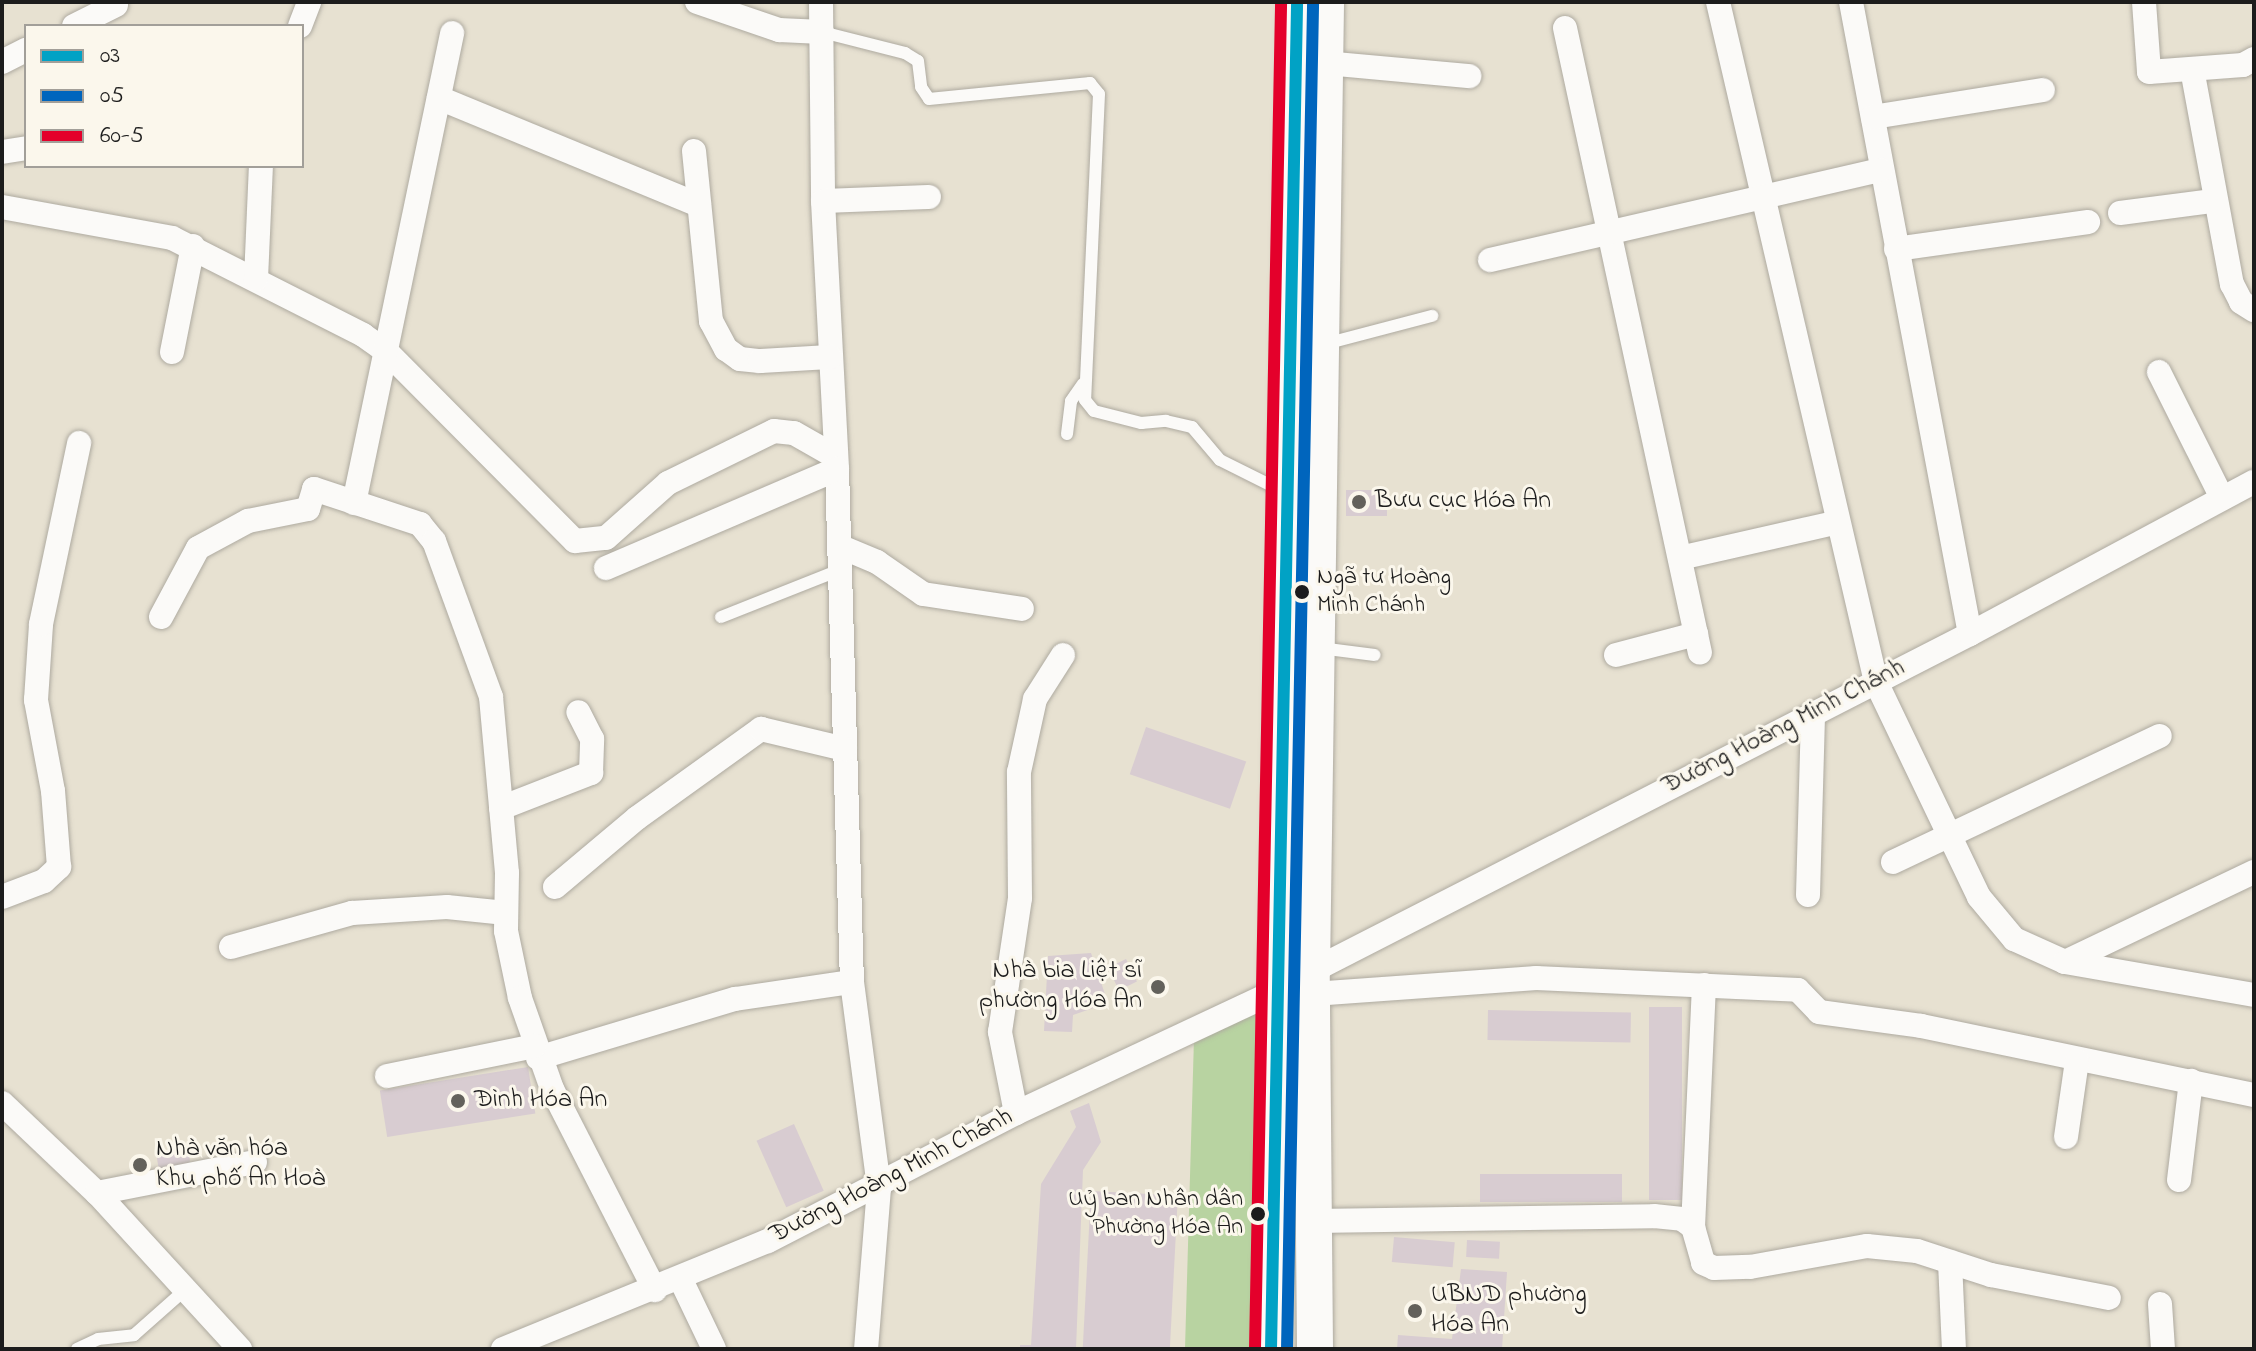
<!DOCTYPE html>
<meta charset="utf-8">
<style>
body{margin:0}
#map{position:relative;width:2256px;height:1351px;overflow:hidden;background:#e7e1d1;font-family:"Indie Flower",sans-serif}
div>[style]{position:absolute}
[style*='--x']{left:calc(var(--x)*1px);top:calc(var(--y)*1px);width:calc(var(--w)*1px);rotate:calc(var(--a)*1deg)}
.green>*{inset:0;background:#b8d3a1}
.building>*{inset:0;background:#d8ccd1;transform-origin:0 0}
.roads{filter:drop-shadow(0 0 2px #aeaaa0) drop-shadow(0 0 2px #aeaaa0)}
.lane>*{height:12px;margin:-6px;padding:0 6px;transform-origin:6px;border-radius:6px;background:#fbfaf8}
.street>*{height:24px;margin:-12px;padding:0 12px;transform-origin:12px;border-radius:12px;background:#fbfaf8}
.primary>*{height:36px;margin:-18px;padding:0 18px;transform-origin:18px;border-radius:18px;background:#fbfaf8}
.bus-1>*{height:12px;margin:-6px;padding:0 6px;transform-origin:6px;border-radius:6px;background:#01a2c5}
.bus-2>*{height:12px;margin:-6px;padding:0 6px;transform-origin:6px;border-radius:6px;background:#0065bd}
.bus-3>*{height:12px;margin:-6px;padding:0 6px;transform-origin:6px;border-radius:6px;background:#e4002b}
.dots>*{width:22px;height:22px;translate:-50% -50%;box-sizing:border-box;border:4px solid #fbf7ec;border-radius:50%}
span{translate:-50% -50%;white-space:nowrap;text-align:center;line-height:1.15;-webkit-text-stroke:6px #fbf7ec;paint-order:stroke}
.bus-label{font-size:24px;color:#1c1c1c}
.left{translate:0 -50%;text-align:left}
.right{translate:-100% -50%;text-align:right}
.poi-label{font-size:26px;color:#1c1c1c}
.street-label{font-size:26px;color:#1c1c1c}
.frame{position:absolute;inset:0;border:4px solid #1c1c1c;pointer-events:none}
.legend{position:absolute;left:24px;top:24px;width:280px;height:144px;box-sizing:border-box;background:#fbf7ec;border:2px solid #a29f99;margin:0;padding:10px 14px;list-style:none;font-size:24px;color:#1c1c1c}
.legend li{display:flex;align-items:center;gap:16px;height:40px}
.legend b{width:40px;border:2px solid #a29f99}
</style>
<div id="map">
<div class="green">
<div style="clip-path:polygon(1264px 1005px,1259px 1349px,1185px 1349px,1194px 1038px)"></div>
</div>
<div class="building">
<div style="left:1346px;top:490px;width:41px;height:26px"></div>
<div style="left:1146px;top:727px;width:106px;height:50px;rotate:19deg"></div>
<div style="clip-path:polygon(1091px 953px,1108px 1003px,1073px 1015px,1072px 1032px,1044px 1031px,1048px 956px)"></div>
<div style="left:1126px;top:959px;width:25px;height:20px;rotate:64deg"></div>
<div style="left:1649px;top:1007px;width:33px;height:193px"></div>
<div style="left:1488px;top:1010px;width:143px;height:30px;rotate:1deg"></div>
<div style="left:528px;top:1067px;width:47px;height:150px;rotate:81deg"></div>
<div style="clip-path:polygon(1089px 1103px,1101px 1142px,1083px 1170px,1076px 1349px,1020px 1349px,1020px 1345px,1031px 1345px,1041px 1184px,1076px 1127px,1070px 1111px)"></div>
<div style="left:794px;top:1124px;width:73px;height:41px;rotate:66deg"></div>
<div style="clip-path:polygon(189px 1146px,190px 1164px,159px 1171px,156px 1152px)"></div>
<div style="left:1622px;top:1174px;width:28px;height:142px;rotate:90deg"></div>
<div style="left:1091px;top:1191px;width:87px;height:158px;rotate:3deg"></div>
<div style="left:1394px;top:1237px;width:61px;height:25px;rotate:5deg"></div>
<div style="left:1467px;top:1240px;width:33px;height:17px;rotate:3deg"></div>
<div style="clip-path:polygon(1461px 1269px,1507px 1272px,1502px 1349px,1397px 1349px,1398px 1335px,1452px 1339px)"></div>
</div>
<div class="roads">
<div class="lane">
<div style="--x:822;--y:32;--w:86;--a:14.2"></div>
<div style="--x:905;--y:53;--w:15;--a:32"></div>
<div style="--x:918;--y:61;--w:26;--a:83"></div>
<div style="--x:921;--y:87;--w:14;--a:56"></div>
<div style="--x:929;--y:99;--w:162;--a:-5.7"></div>
<div style="--x:1090;--y:83;--w:14;--a:51"></div>
<div style="--x:1099;--y:94;--w:306;--a:92.6"></div>
<div style="--x:1085;--y:400;--w:14;--a:51"></div>
<div style="--x:1094;--y:411;--w:49;--a:14.3"></div>
<div style="--x:1141;--y:423;--w:25;--a:-5"></div>
<div style="--x:1166;--y:421;--w:27;--a:13"></div>
<div style="--x:1192;--y:427;--w:43;--a:49.7"></div>
<div style="--x:1220;--y:460;--w:72;--a:26.6"></div>
<div style="--x:1325;--y:344;--w:111;--a:-14.7"></div>
<div style="--x:1067;--y:434;--w:33;--a:-83"></div>
<div style="--x:1071;--y:401;--w:21;--a:-55"></div>
<div style="--x:721;--y:617;--w:128;--a:-21.6"></div>
<div style="--x:1320;--y:648;--w:55;--a:7.3"></div>
<div style="--x:77;--y:1349;--w:23;--a:-25"></div>
<div style="--x:98;--y:1339;--w:36;--a:-6"></div>
<div style="--x:134;--y:1335;--w:69;--a:-41.5"></div>
</div>
<div class="street">
<div style="--x:697;--y:2;--w:87;--a:18.9"></div>
<div style="--x:779;--y:30;--w:43;--a:2.7"></div>
<div style="--x:821;--y:2;--w:199;--a:89.4"></div>
<div style="--x:823;--y:201;--w:268;--a:87"></div>
<div style="--x:837;--y:469;--w:513;--a:88.33"></div>
<div style="--x:852;--y:982;--w:208;--a:82.5"></div>
<div style="--x:879;--y:1188;--w:162;--a:94.6"></div>
<div style="--x:1718;--y:2;--w:698;--a:76.92"></div>
<div style="--x:1876;--y:682;--w:238;--a:64.4"></div>
<div style="--x:1979;--y:897;--w:55;--a:50.2"></div>
<div style="--x:2014;--y:939;--w:56;--a:24.3"></div>
<div style="--x:2065;--y:962;--w:192;--a:9.9"></div>
<div style="--x:1851;--y:2;--w:643;--a:79.34"></div>
<div style="--x:2144;--y:2;--w:70;--a:85.9"></div>
<div style="--x:2149;--y:72;--w:94;--a:-4.3"></div>
<div style="--x:2243;--y:65;--w:13;--a:-29"></div>
<div style="--x:74;--y:26;--w:47;--a:-26.6"></div>
<div style="--x:300;--y:26;--w:26;--a:-69"></div>
<div style="--x:1565;--y:28;--w:639;--a:77.81"></div>
<div style="--x:2;--y:62;--w:27;--a:-27"></div>
<div style="--x:1325;--y:63;--w:145;--a:5.2"></div>
<div style="--x:2192;--y:69;--w:219;--a:79.5"></div>
<div style="--x:2232;--y:284;--w:20;--a:63"></div>
<div style="--x:2241;--y:302;--w:15;--a:32"></div>
<div style="--x:439;--y:98;--w:281;--a:22.4"></div>
<div style="--x:1873;--y:117;--w:172;--a:-9"></div>
<div style="--x:694;--y:151;--w:171;--a:84.3"></div>
<div style="--x:711;--y:321;--w:32;--a:62"></div>
<div style="--x:726;--y:349;--w:17;--a:36"></div>
<div style="--x:740;--y:359;--w:20;--a:6"></div>
<div style="--x:760;--y:361;--w:70;--a:-3.3"></div>
<div style="--x:2;--y:152;--w:24;--a:-9"></div>
<div style="--x:823;--y:201;--w:106;--a:-2.2"></div>
<div style="--x:2;--y:207;--w:173;--a:10.3"></div>
<div style="--x:172;--y:238;--w:214;--a:26.9"></div>
<div style="--x:363;--y:335;--w:28;--a:35"></div>
<div style="--x:386;--y:351;--w:268;--a:45.2"></div>
<div style="--x:575;--y:541;--w:31;--a:-6"></div>
<div style="--x:606;--y:538;--w:83;--a:-41.6"></div>
<div style="--x:668;--y:483;--w:118;--a:-26.1"></div>
<div style="--x:774;--y:431;--w:20;--a:6"></div>
<div style="--x:794;--y:433;--w:48;--a:29.7"></div>
<div style="--x:2120;--y:213;--w:94;--a:-7.4"></div>
<div style="--x:1896;--y:249;--w:194;--a:-8"></div>
<div style="--x:1490;--y:260;--w:401;--a:-13"></div>
<div style="--x:256;--y:279;--w:113;--a:-87.5"></div>
<div style="--x:172;--y:352;--w:108;--a:-78.8"></div>
<div style="--x:2159;--y:372;--w:141;--a:63.4"></div>
<div style="--x:354;--y:503;--w:480;--a:-78.2"></div>
<div style="--x:839;--y:546;--w:41;--a:22.8"></div>
<div style="--x:877;--y:562;--w:56;--a:34.8"></div>
<div style="--x:923;--y:594;--w:100;--a:8.6"></div>
<div style="--x:1680;--y:558;--w:162;--a:-12.8"></div>
<div style="--x:606;--y:568;--w:251;--a:-23.2"></div>
<div style="--x:161;--y:617;--w:78;--a:-61.8"></div>
<div style="--x:198;--y:548;--w:57;--a:-28.4"></div>
<div style="--x:248;--y:521;--w:61;--a:-11.3"></div>
<div style="--x:308;--y:509;--w:21;--a:-73"></div>
<div style="--x:314;--y:489;--w:112;--a:18.3"></div>
<div style="--x:420;--y:524;--w:22;--a:51"></div>
<div style="--x:434;--y:541;--w:166;--a:69.9"></div>
<div style="--x:491;--y:697;--w:177;--a:84.8"></div>
<div style="--x:507;--y:873;--w:58;--a:91"></div>
<div style="--x:506;--y:931;--w:68;--a:78.2"></div>
<div style="--x:520;--y:998;--w:96;--a:70.6"></div>
<div style="--x:552;--y:1089;--w:226;--a:62.9"></div>
<div style="--x:1616;--y:655;--w:83;--a:-14.7"></div>
<div style="--x:501;--y:808;--w:97;--a:-21.3"></div>
<div style="--x:591;--y:773;--w:34;--a:-88"></div>
<div style="--x:592;--y:739;--w:30;--a:-117"></div>
<div style="--x:1893;--y:862;--w:295;--a:-25.3"></div>
<div style="--x:555;--y:887;--w:107;--a:-40.1"></div>
<div style="--x:637;--y:818;--w:153;--a:-35.7"></div>
<div style="--x:761;--y:729;--w:86;--a:13.4"></div>
<div style="--x:1808;--y:895;--w:182;--a:-88.4"></div>
<div style="--x:2;--y:897;--w:45;--a:-20.9"></div>
<div style="--x:44;--y:881;--w:21;--a:-43"></div>
<div style="--x:59;--y:867;--w:76;--a:-94.5"></div>
<div style="--x:53;--y:791;--w:93;--a:-100.6"></div>
<div style="--x:36;--y:700;--w:76;--a:-86.2"></div>
<div style="--x:41;--y:624;--w:185;--a:-78.1"></div>
<div style="--x:231;--y:947;--w:126;--a:-15.7"></div>
<div style="--x:352;--y:913;--w:95;--a:-3.6"></div>
<div style="--x:447;--y:907;--w:59;--a:5.8"></div>
<div style="--x:2065;--y:962;--w:209;--a:-25.5"></div>
<div style="--x:1312;--y:971;--w:739;--a:-27.12"></div>
<div style="--x:1970;--y:634;--w:322;--a:-28.2"></div>
<div style="--x:1704;--y:985;--w:242;--a:92.6"></div>
<div style="--x:1693;--y:1227;--w:37;--a:74"></div>
<div style="--x:1703;--y:1263;--w:12;--a:24"></div>
<div style="--x:1714;--y:1268;--w:36;--a:-2"></div>
<div style="--x:1750;--y:1267;--w:119;--a:-10.2"></div>
<div style="--x:1867;--y:1246;--w:50;--a:5.7"></div>
<div style="--x:1917;--y:1251;--w:78;--a:18"></div>
<div style="--x:1991;--y:1275;--w:120;--a:11"></div>
<div style="--x:1313;--y:994;--w:224;--a:-4.1"></div>
<div style="--x:1536;--y:978;--w:262;--a:2.6"></div>
<div style="--x:1798;--y:990;--w:30;--a:46"></div>
<div style="--x:1819;--y:1012;--w:103;--a:7.8"></div>
<div style="--x:1921;--y:1026;--w:340;--a:11.7"></div>
<div style="--x:538;--y:1058;--w:206;--a:-16.7"></div>
<div style="--x:735;--y:999;--w:118;--a:-8.3"></div>
<div style="--x:387;--y:1076;--w:150;--a:-11.5"></div>
<div style="--x:2;--y:1103;--w:131;--a:43.5"></div>
<div style="--x:97;--y:1193;--w:212;--a:47.5"></div>
<div style="--x:1016;--y:1113;--w:83;--a:-101.2"></div>
<div style="--x:1000;--y:1032;--w:135;--a:-81.5"></div>
<div style="--x:1020;--y:898;--w:126;--a:-90.5"></div>
<div style="--x:1019;--y:772;--w:75;--a:-77.6"></div>
<div style="--x:1035;--y:699;--w:52;--a:-57.5"></div>
<div style="--x:2066;--y:1137;--w:77;--a:-81.8"></div>
<div style="--x:2179;--y:1180;--w:100;--a:-83.1"></div>
<div style="--x:97;--y:1193;--w:161;--a:-11.1"></div>
<div style="--x:1313;--y:1221;--w:341;--a:-0.8"></div>
<div style="--x:1654;--y:1216;--w:28;--a:6"></div>
<div style="--x:1682;--y:1219;--w:14;--a:36"></div>
<div style="--x:1950;--y:1262;--w:87;--a:87.4"></div>
<div style="--x:681;--y:1280;--w:76;--a:64.4"></div>
<div style="--x:2160;--y:1304;--w:45;--a:86.2"></div>
<div style="--x:503;--y:1349;--w:286;--a:-22.2"></div>
<div style="--x:768;--y:1241;--w:279;--a:-27.3"></div>
<div style="--x:1016;--y:1113;--w:288;--a:-25.1"></div>
</div>
<div class="primary">
<div style="--x:1271;--y:1349;--w:1347;--a:-88.89"></div>
<div style="--x:1315;--y:1349;--w:378;--a:-90.5"></div>
<div style="--x:1312;--y:971;--w:969;--a:-89.17"></div>
</div>
</div>
<div class="bus-1">
<div style="--x:1271;--y:1349;--w:1347;--a:-88.89"></div>
</div>
<div class="bus-2">
<div style="--x:1287;--y:1349;--w:1347;--a:-88.89"></div>
</div>
<div class="bus-3">
<div style="--x:1255;--y:1349;--w:1347;--a:-88.89"></div>
</div>
<div class="dots">
<div style="left:1359px;top:502px;background:#63615b"></div>
<div style="left:1302px;top:592px;background:#1c1c1c"></div>
<div style="left:1158px;top:987px;background:#63615b"></div>
<div style="left:458px;top:1101px;background:#63615b"></div>
<div style="left:140px;top:1165px;background:#63615b"></div>
<div style="left:1258px;top:1214px;background:#1c1c1c"></div>
<div style="left:1415px;top:1311px;background:#63615b"></div>
</div>
<div class="bus-label">
<span class="left" style="left:1317px;top:592px">Ngã tư Hoàng<br>Minh Chánh</span>
<span class="right" style="left:1243px;top:1214px">Uỷ ban Nhân dân<br>Phường Hóa An</span>
</div>
<div class="poi-label">
<span class="left" style="left:1375px;top:502px">Bưu cục Hóa An</span>
<span class="right" style="left:1142px;top:987px">Nhà bia Liệt sĩ<br>phường Hóa An</span>
<span class="left" style="left:474px;top:1101px">Đình Hóa An</span>
<span class="left" style="left:156px;top:1165px">Nhà văn hóa<br>Khu phố An Hoà</span>
<span class="left" style="left:1431px;top:1311px">UBND phường<br>Hóa An</span>
</div>
<div class="street-label">
<span style="left:1784px;top:728px;rotate:-27deg">Đường Hoàng Minh Chánh</span>
<span style="left:892px;top:1177px;rotate:-27deg">Đường Hoàng Minh Chánh</span>
</div>
<div class="frame"></div>
<ul class="legend">
<li><b style="height:10px;background:#01a2c5"></b>03</li>
<li><b style="height:10px;background:#0065bd"></b>05</li>
<li><b style="height:10px;background:#e4002b"></b>60-5</li>
</ul>
</div>
